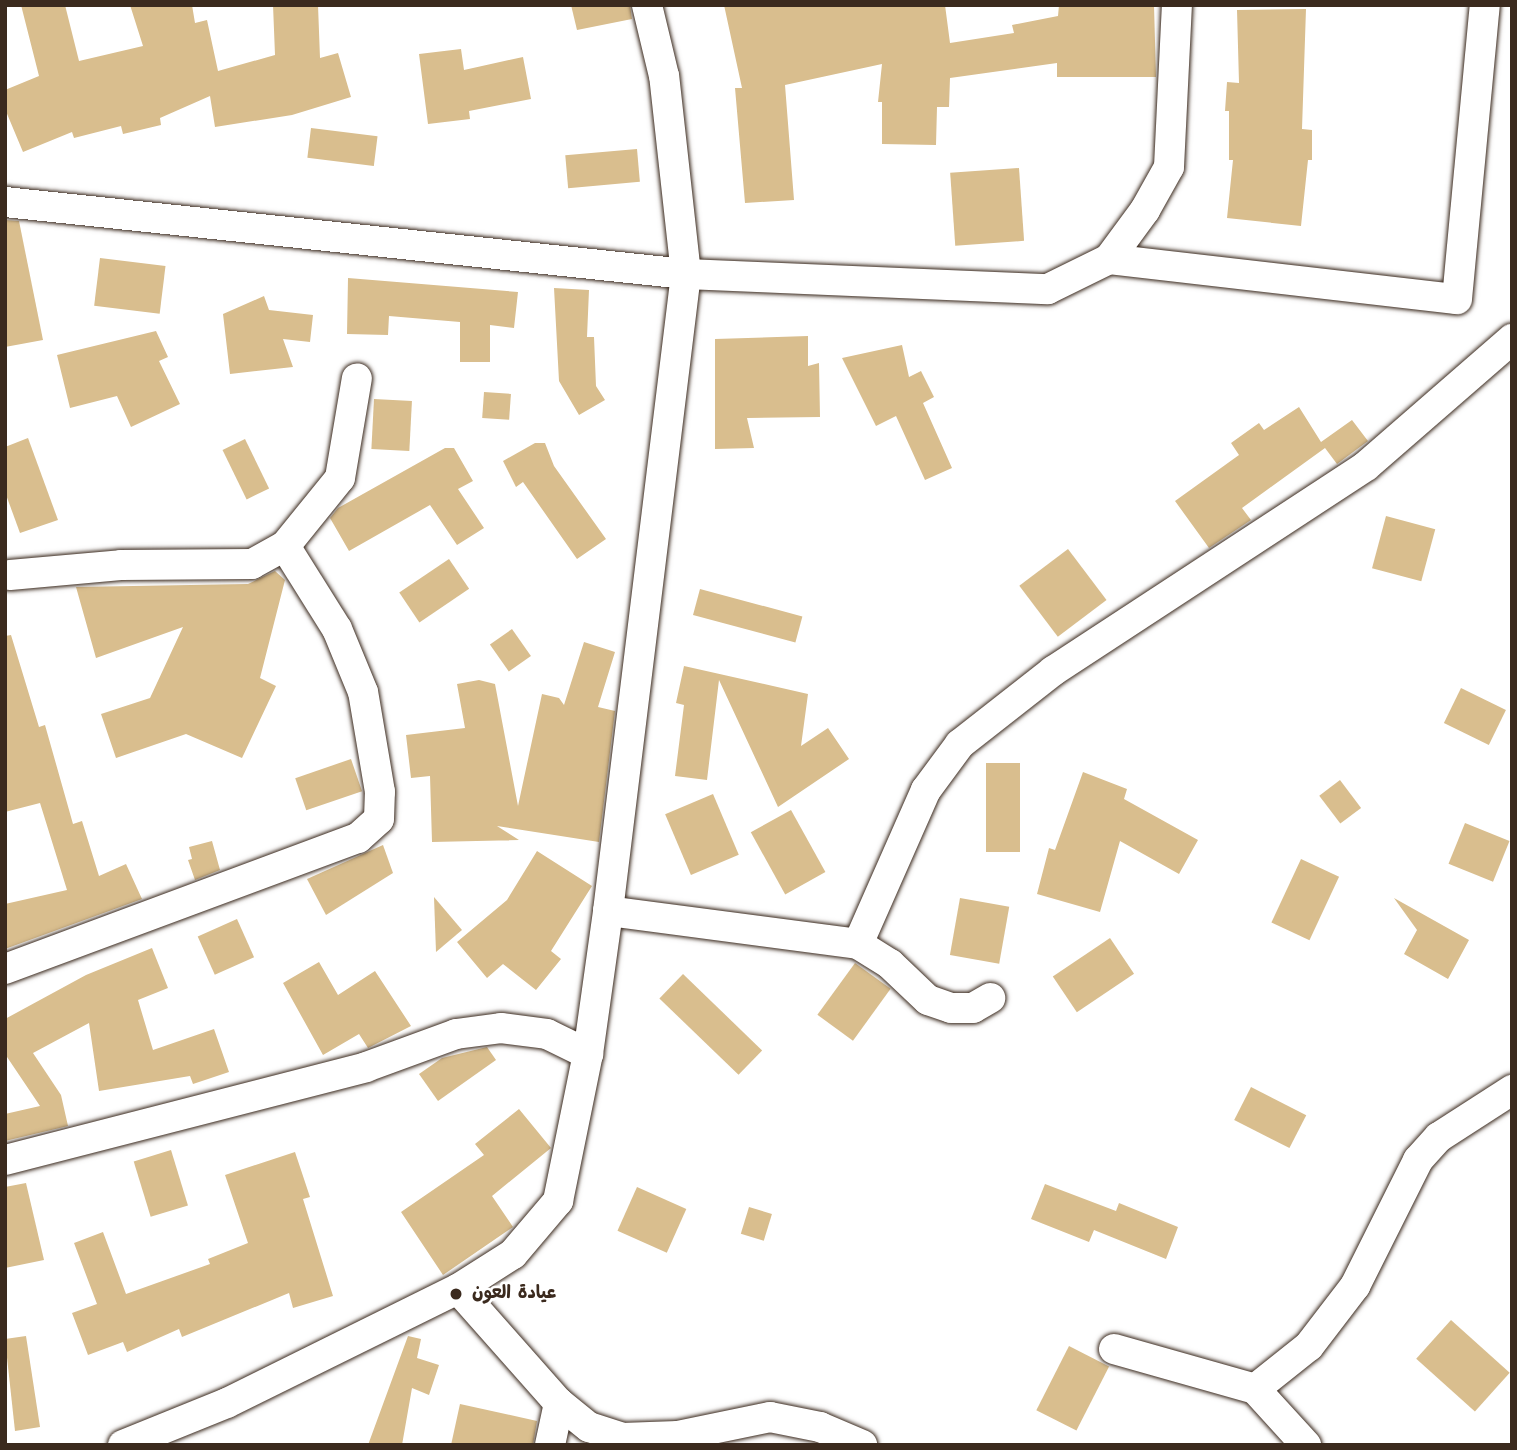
<!DOCTYPE html>
<meta charset="utf-8">
<style>
body{margin:0}
#map{position:relative;width:1517px;height:1450px;overflow:hidden;background:#fff;font-family:Kalam,"Playpen Sans Arabic",sans-serif}
div>[style]{position:absolute}
[style*='--x']{left:calc(var(--x)*1px);top:calc(var(--y)*1px);width:calc(var(--w)*1px);rotate:calc(var(--a)*1deg)}
.building>*{inset:0;background:#d9be8e;transform-origin:0 0}
.roads{filter:drop-shadow(0 0 2px #3b2a1e) drop-shadow(0 0 2px #3b2a1e)}
.minor>*{height:30px;margin:-15px;padding:0 15px;transform-origin:15px;border-radius:15px;background:#fff}
.dots>*{width:19px;height:19px;translate:-50% -50%;box-sizing:border-box;border:4px solid #fff;border-radius:50%}
span{translate:-50% -50%;white-space:nowrap;text-align:center;line-height:1.15;-webkit-text-stroke:5px #fff;paint-order:stroke}
.poi-label{font-size:18px;color:#3b2a1e;font-weight:700}
.left{translate:0 -50%;text-align:left}
.frame{position:absolute;inset:0;border:7px solid #3b2a1e;pointer-events:none}
</style>
<div id="map">
<div class="building">
<div style="clip-path:polygon(21px 5px,65px 5px,79px 61px,143px 46px,130px 5px,192px 5px,195px 23px,207px 20px,218px 71px,275px 55px,273px 5px,318px 5px,320px 58px,338px 53px,351px 97px,292px 115px,215px 127px,210px 96px,160px 118px,161px 125px,123px 134px,121px 126px,74px 138px,72px 132px,23px 152px,5px 109px,5px 90px,39px 76px)"></div>
<div style="clip-path:polygon(571px 5px,630px 5px,632px 19px,577px 30px)"></div>
<div style="clip-path:polygon(724px 5px,945px 5px,950px 43px,1014px 33px,1012px 25px,1058px 16px,1059px 5px,1154px 5px,1156px 77px,1057px 77px,1057px 63px,950px 78px,949px 107px,937px 107px,936px 145px,882px 144px,882px 102px,878px 102px,882px 64px,785px 85px,794px 200px,745px 203px,735px 88px,742px 88px)"></div>
<div style="clip-path:polygon(1306px 9px,1302px 129px,1312px 130px,1312px 160px,1308px 160px,1301px 226px,1227px 218px,1233px 160px,1229px 160px,1229px 111px,1225px 111px,1227px 82px,1239px 83px,1237px 10px)"></div>
<div style="clip-path:polygon(461px 49px,464px 70px,523px 57px,531px 99px,469px 111px,470px 119px,428px 124px,419px 54px)"></div>
<div style="left:311px;top:128px;width:67px;height:30px;rotate:7deg"></div>
<div style="left:637px;top:149px;width:33px;height:72px;rotate:85deg"></div>
<div style="left:1019px;top:168px;width:73px;height:69px;rotate:86deg"></div>
<div style="clip-path:polygon(5px 220px,19px 221px,43px 340px,5px 347px)"></div>
<div style="left:100px;top:258px;width:66px;height:48px;rotate:7deg"></div>
<div style="clip-path:polygon(348px 278px,518px 292px,514px 328px,490px 325px,490px 362px,460px 362px,460px 322px,389px 316px,388px 335px,347px 334px)"></div>
<div style="clip-path:polygon(554px 288px,589px 290px,587px 337px,594px 337px,596px 386px,605px 400px,579px 415px,559px 381px)"></div>
<div style="clip-path:polygon(264px 296px,269px 310px,313px 315px,310px 342px,283px 339px,293px 367px,230px 374px,223px 314px)"></div>
<div style="clip-path:polygon(156px 331px,168px 357px,159px 361px,180px 404px,131px 427px,117px 396px,70px 408px,57px 355px)"></div>
<div style="clip-path:polygon(808px 336px,808px 366px,819px 363px,820px 417px,747px 418px,754px 448px,715px 449px,715px 339px)"></div>
<div style="clip-path:polygon(902px 345px,909px 377px,921px 371px,934px 397px,923px 403px,952px 468px,925px 480px,896px 416px,876px 426px,842px 358px)"></div>
<div style="left:484px;top:392px;width:27px;height:26px;rotate:4deg"></div>
<div style="left:374px;top:399px;width:38px;height:50px;rotate:3deg"></div>
<div style="clip-path:polygon(1299px 407px,1321px 442px,1352px 420px,1368px 441px,1337px 464px,1325px 448px,1242px 508px,1251px 520px,1209px 548px,1175px 501px,1239px 455px,1231px 443px,1259px 423px,1264px 430px)"></div>
<div style="clip-path:polygon(28px 438px,58px 520px,20px 533px,5px 492px,5px 447px)"></div>
<div style="left:245px;top:439px;width:55px;height:25px;rotate:64deg"></div>
<div style="clip-path:polygon(535px 443px,545px 443px,554px 466px,606px 539px,577px 559px,523px 482px,516px 487px,503px 461px)"></div>
<div style="clip-path:polygon(445px 448px,454px 448px,473px 481px,458px 489px,484px 528px,457px 545px,430px 505px,349px 551px,330px 518px,338px 508px)"></div>
<div style="left:1386px;top:516px;width:51px;height:54px;rotate:15deg"></div>
<div style="left:1068px;top:549px;width:64px;height:61px;rotate:53deg"></div>
<div style="left:449px;top:559px;width:36px;height:60px;rotate:56deg"></div>
<div style="clip-path:polygon(275px 571px,285px 580px,260px 678px,276px 686px,242px 758px,186px 734px,116px 758px,101px 714px,150px 698px,183px 627px,96px 658px,76px 587px,248px 584px)"></div>
<div style="left:700px;top:589px;width:106px;height:27px;rotate:15deg"></div>
<div style="left:512px;top:629px;width:33px;height:27px;rotate:55deg"></div>
<div style="clip-path:polygon(11px 635px,39px 727px,45px 725px,73px 824px,82px 821px,99px 876px,126px 864px,142px 899px,5px 949px,5px 904px,67px 890px,40px 803px,5px 812px,5px 636px)"></div>
<div style="clip-path:polygon(584px 642px,615px 652px,598px 707px,615px 711px,599px 842px,497px 826px,519px 840px,432px 842px,430px 776px,411px 778px,406px 735px,465px 728px,457px 684px,479px 680px,495px 684px,518px 806px,542px 694px,559px 698px,564px 705px)"></div>
<div style="clip-path:polygon(684px 666px,808px 694px,801px 746px,828px 728px,849px 759px,778px 807px,719px 680px,707px 780px,675px 776px,684px 705px,676px 703px)"></div>
<div style="left:1461px;top:688px;width:50px;height:39px;rotate:26deg"></div>
<div style="left:351px;top:759px;width:34px;height:59px;rotate:71deg"></div>
<div style="left:986px;top:763px;width:34px;height:89px"></div>
<div style="clip-path:polygon(1083px 772px,1127px 789px,1124px 799px,1198px 840px,1179px 874px,1120px 841px,1100px 912px,1037px 894px,1049px 848px,1055px 850px)"></div>
<div style="left:1340px;top:780px;width:35px;height:26px;rotate:53deg"></div>
<div style="left:713px;top:794px;width:66px;height:52px;rotate:67deg"></div>
<div style="left:791px;top:810px;width:71px;height:46px;rotate:61deg"></div>
<div style="left:1465px;top:823px;width:48px;height:44px;rotate:22deg"></div>
<div style="clip-path:polygon(212px 841px,220px 870px,195px 880px,188px 860px,192px 859px,189px 847px)"></div>
<div style="clip-path:polygon(383px 845px,393px 873px,326px 915px,307px 879px)"></div>
<div style="clip-path:polygon(537px 851px,592px 886px,551px 951px,561px 959px,536px 990px,503px 964px,487px 978px,457px 942px,507px 900px)"></div>
<div style="left:1301px;top:859px;width:42px;height:70px;rotate:25deg"></div>
<div style="clip-path:polygon(434px 897px,462px 930px,436px 952px)"></div>
<div style="left:960px;top:898px;width:50px;height:58px;rotate:10deg"></div>
<div style="clip-path:polygon(1394px 898px,1469px 940px,1448px 979px,1404px 954px,1417px 930px)"></div>
<div style="left:237px;top:919px;width:42px;height:43px;rotate:66deg"></div>
<div style="left:1110px;top:938px;width:43px;height:69px;rotate:56deg"></div>
<div style="clip-path:polygon(152px 948px,168px 988px,138px 1000px,153px 1050px,214px 1029px,229px 1072px,193px 1084px,190px 1076px,99px 1091px,89px 1023px,33px 1053px,61px 1095px,68px 1126px,5px 1141px,5px 1114px,40px 1106px,5px 1054px,5px 1019px,86px 975px)"></div>
<div style="clip-path:polygon(319px 962px,338px 995px,375px 971px,411px 1026px,368px 1048px,359px 1034px,323px 1055px,283px 983px)"></div>
<div style="left:855px;top:963px;width:44px;height:64px;rotate:36deg"></div>
<div style="left:683px;top:974px;width:110px;height:34px;rotate:44deg"></div>
<div style="clip-path:polygon(487px 1047px,496px 1060px,438px 1101px,419px 1074px,442px 1058px)"></div>
<div style="left:1251px;top:1087px;width:62px;height:37px;rotate:27deg"></div>
<div style="clip-path:polygon(519px 1109px,551px 1148px,492px 1196px,513px 1227px,443px 1275px,401px 1212px,484px 1155px,475px 1144px)"></div>
<div style="left:171px;top:1150px;width:58px;height:39px;rotate:73deg"></div>
<div style="clip-path:polygon(295px 1152px,310px 1197px,303px 1199px,333px 1296px,293px 1308px,289px 1293px,182px 1337px,179px 1329px,127px 1352px,123px 1342px,88px 1355px,72px 1313px,97px 1304px,74px 1243px,103px 1232px,126px 1294px,210px 1264px,208px 1259px,248px 1243px,225px 1175px)"></div>
<div style="clip-path:polygon(26px 1183px,44px 1260px,5px 1268px,5px 1187px)"></div>
<div style="clip-path:polygon(1045px 1184px,1116px 1211px,1119px 1203px,1178px 1227px,1166px 1259px,1094px 1230px,1089px 1242px,1031px 1219px)"></div>
<div style="left:637px;top:1187px;width:54px;height:48px;rotate:24deg"></div>
<div style="left:749px;top:1207px;width:24px;height:28px;rotate:17deg"></div>
<div style="left:1451px;top:1320px;width:79px;height:52px;rotate:42deg"></div>
<div style="clip-path:polygon(26px 1336px,40px 1427px,15px 1431px,5px 1339px)"></div>
<div style="clip-path:polygon(408px 1336px,421px 1339px,417px 1358px,439px 1365px,429px 1395px,412px 1388px,402px 1445px,368px 1445px)"></div>
<div style="left:1069px;top:1346px;width:45px;height:72px;rotate:27deg"></div>
<div style="clip-path:polygon(460px 1404px,537px 1421px,533px 1445px,451px 1445px)"></div>
</div>
<div class="roads">
<div class="minor">
<div style="--x:5;--y:202;--w:685;--a:6.04"></div>
<div style="--x:686;--y:274;--w:362;--a:2.4"></div>
<div style="--x:1048;--y:289;--w:68;--a:-26.2"></div>
<div style="--x:1109;--y:259;--w:61;--a:-53.7"></div>
<div style="--x:1145;--y:210;--w:49;--a:-60.8"></div>
<div style="--x:1169;--y:167;--w:162;--a:-87.2"></div>
<div style="--x:1109;--y:259;--w:350;--a:6.6"></div>
<div style="--x:1457;--y:299;--w:295;--a:-84.6"></div>
<div style="--x:10;--y:575;--w:111;--a:-5.1"></div>
<div style="--x:121;--y:565;--w:131;--a:-0.4"></div>
<div style="--x:252;--y:564;--w:38;--a:-29"></div>
<div style="--x:285;--y:546;--w:87;--a:-51"></div>
<div style="--x:340;--y:478;--w:101;--a:-80.4"></div>
<div style="--x:608;--y:911;--w:252;--a:7.5"></div>
<div style="--x:858;--y:944;--w:38;--a:32"></div>
<div style="--x:890;--y:964;--w:52;--a:43.5"></div>
<div style="--x:928;--y:1000;--w:24;--a:19"></div>
<div style="--x:951;--y:1008;--w:22;--a:0"></div>
<div style="--x:973;--y:1008;--w:20;--a:-30"></div>
<div style="--x:858;--y:944;--w:168;--a:-66.2"></div>
<div style="--x:926;--y:790;--w:57;--a:-53.5"></div>
<div style="--x:960;--y:744;--w:118;--a:-38.1"></div>
<div style="--x:1053;--y:671;--w:374;--a:-33.2"></div>
<div style="--x:1366;--y:466;--w:194;--a:-41"></div>
<div style="--x:5;--y:969;--w:377;--a:-20.4"></div>
<div style="--x:358;--y:838;--w:28;--a:-42"></div>
<div style="--x:379;--y:819;--w:27;--a:-88"></div>
<div style="--x:380;--y:792;--w:101;--a:-99.6"></div>
<div style="--x:363;--y:692;--w:68;--a:-112.4"></div>
<div style="--x:337;--y:629;--w:98;--a:-122.1"></div>
<div style="--x:5;--y:1160;--w:373;--a:-14.4"></div>
<div style="--x:366;--y:1067;--w:96;--a:-20.1"></div>
<div style="--x:456;--y:1034;--w:45;--a:-7.6"></div>
<div style="--x:501;--y:1028;--w:46;--a:7.4"></div>
<div style="--x:547;--y:1034;--w:46;--a:26"></div>
<div style="--x:458;--y:1289;--w:152;--a:48.5"></div>
<div style="--x:559;--y:1403;--w:38;--a:39"></div>
<div style="--x:589;--y:1427;--w:35;--a:18"></div>
<div style="--x:622;--y:1438;--w:56;--a:-2"></div>
<div style="--x:678;--y:1436;--w:94;--a:-11.7"></div>
<div style="--x:770;--y:1417;--w:51;--a:11.3"></div>
<div style="--x:820;--y:1427;--w:46;--a:23.2"></div>
<div style="--x:1114;--y:1349;--w:147;--a:15.8"></div>
<div style="--x:1255;--y:1389;--w:76;--a:47.7"></div>
<div style="--x:1255;--y:1389;--w:69;--a:-38.5"></div>
<div style="--x:1309;--y:1346;--w:76;--a:-52.5"></div>
<div style="--x:1355;--y:1286;--w:141;--a:-63.4"></div>
<div style="--x:1418;--y:1160;--w:31;--a:-48"></div>
<div style="--x:1439;--y:1137;--w:87;--a:-32.8"></div>
<div style="--x:123;--y:1445;--w:112;--a:-22"></div>
<div style="--x:227;--y:1403;--w:258;--a:-26.3"></div>
<div style="--x:458;--y:1289;--w:65;--a:-32.5"></div>
<div style="--x:513;--y:1254;--w:70;--a:-49.7"></div>
<div style="--x:558;--y:1201;--w:150;--a:-78.5"></div>
<div style="--x:588;--y:1054;--w:144;--a:-82"></div>
<div style="--x:608;--y:911;--w:642;--a:-83.02"></div>
<div style="--x:686;--y:274;--w:199;--a:-96.3"></div>
<div style="--x:664;--y:76;--w:73;--a:-103.5"></div>
<div style="--x:550;--y:1445;--w:43;--a:-77.9"></div>
</div>
</div>
<div class="dots">
<div style="left:456px;top:1294px;background:#3b2a1e"></div>
</div>
<div class="poi-label">
<span class="left" style="left:472px;top:1294px">عيادة العون</span>
</div>
<div class="frame"></div>
</div>
